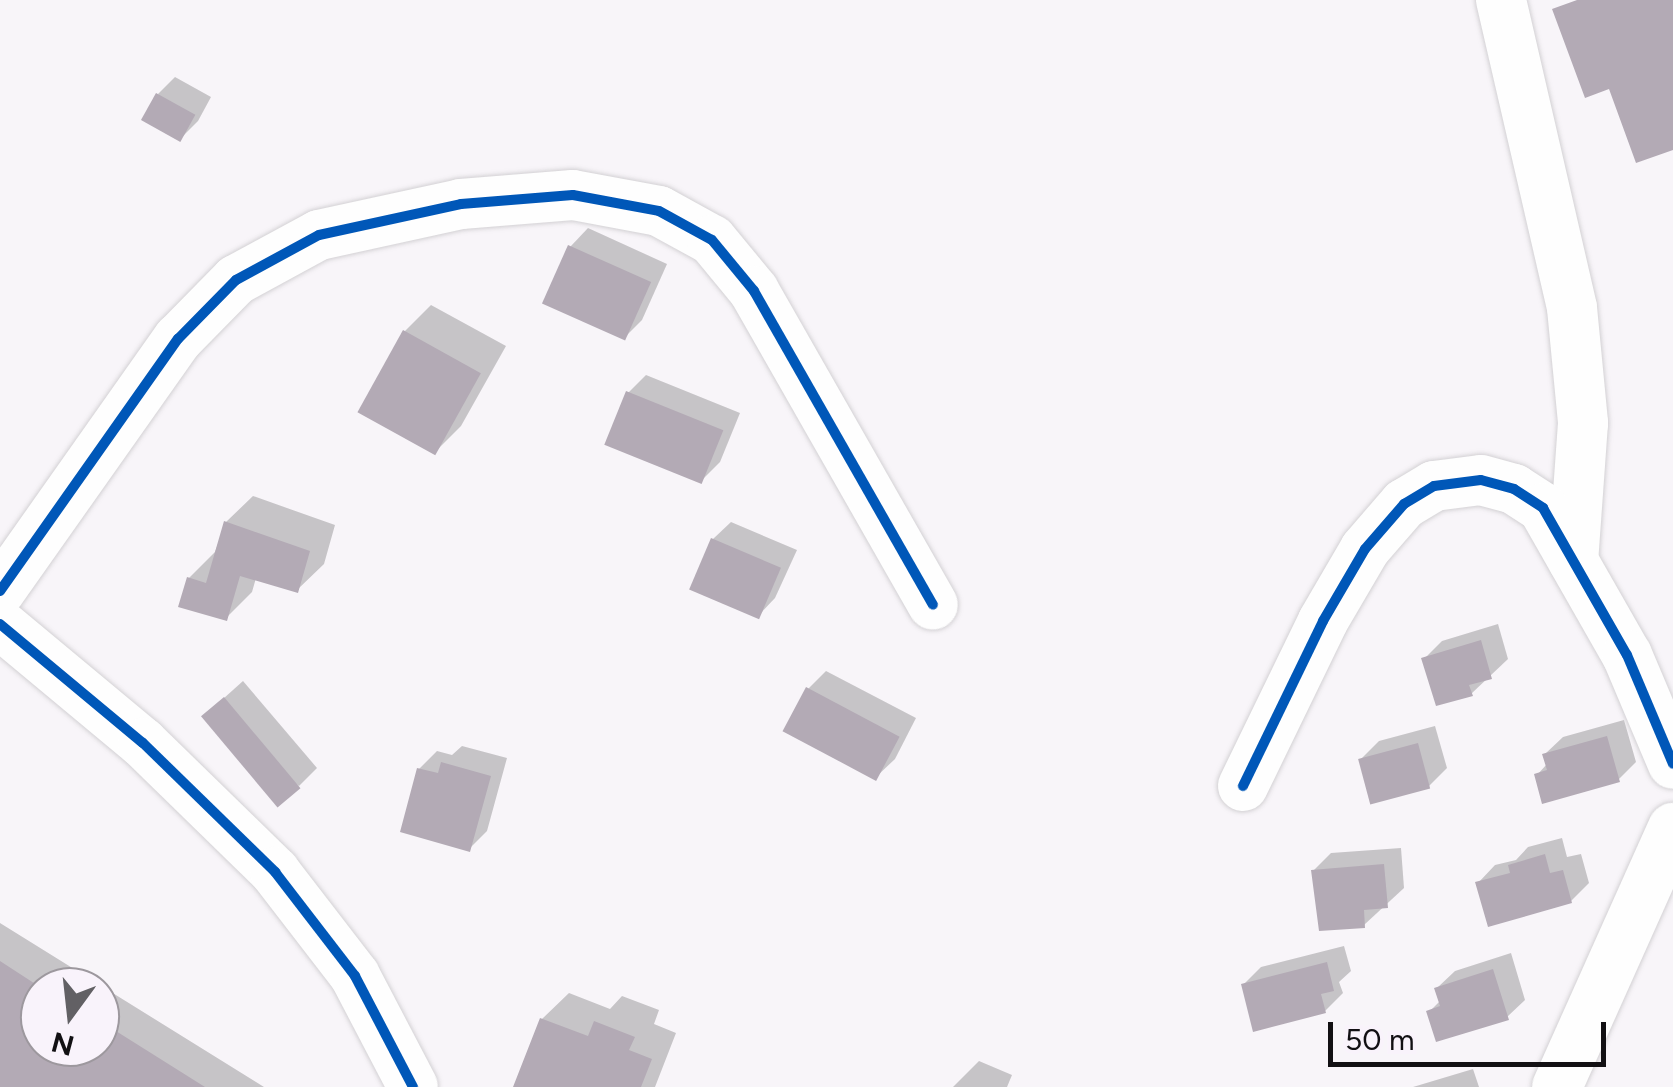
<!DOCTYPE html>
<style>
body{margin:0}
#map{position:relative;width:1673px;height:1087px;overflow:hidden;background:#f8f5f9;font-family:Figtree,sans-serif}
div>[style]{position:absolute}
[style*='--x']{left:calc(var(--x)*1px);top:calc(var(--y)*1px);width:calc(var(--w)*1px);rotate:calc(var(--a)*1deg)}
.shadow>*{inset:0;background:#0003}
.building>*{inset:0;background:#b3aab5;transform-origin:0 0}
.roads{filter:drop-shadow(0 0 2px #d3d1d4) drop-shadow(0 0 2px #d3d1d4)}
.minor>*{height:50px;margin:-25px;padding:0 25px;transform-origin:25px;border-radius:25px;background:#fefefe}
.cycleway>*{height:10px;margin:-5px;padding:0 5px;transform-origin:5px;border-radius:5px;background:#0057b8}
span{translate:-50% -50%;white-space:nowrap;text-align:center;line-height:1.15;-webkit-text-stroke:8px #f9f3fb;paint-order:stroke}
.north{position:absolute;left:20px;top:967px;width:100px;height:100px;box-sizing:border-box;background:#f9f3fb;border:2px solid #9d989e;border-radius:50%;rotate:195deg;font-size:28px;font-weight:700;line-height:40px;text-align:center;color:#121013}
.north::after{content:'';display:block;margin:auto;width:35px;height:45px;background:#626064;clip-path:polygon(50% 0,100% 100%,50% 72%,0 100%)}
.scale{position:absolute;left:1328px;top:1022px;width:278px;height:45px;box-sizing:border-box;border:5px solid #121013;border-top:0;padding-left:12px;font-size:30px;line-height:35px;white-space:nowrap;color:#121013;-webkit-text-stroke:8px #f9f3fb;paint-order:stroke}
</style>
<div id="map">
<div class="shadow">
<div style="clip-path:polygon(175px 77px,211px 97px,198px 121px,180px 139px,158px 94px)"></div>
<div style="clip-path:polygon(588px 228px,667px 264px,642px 320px,624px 338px,545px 302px,571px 246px)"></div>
<div style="clip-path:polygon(431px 305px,506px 346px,461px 426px,435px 452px,405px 331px)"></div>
<div style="clip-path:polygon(646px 375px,740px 413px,720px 462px,702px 480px,628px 393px)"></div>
<div style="clip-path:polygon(253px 496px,335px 525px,324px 564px,297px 590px,256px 578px,252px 592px,226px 618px,189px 578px,215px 552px,226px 522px)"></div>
<div style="clip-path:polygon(731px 522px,797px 550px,775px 598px,758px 616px,713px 539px)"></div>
<div style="clip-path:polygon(1498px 624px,1508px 659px,1471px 694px,1424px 659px,1442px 641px)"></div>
<div style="clip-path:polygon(826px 671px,916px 718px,895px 759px,877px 776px,808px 689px)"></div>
<div style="clip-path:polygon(243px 681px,317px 768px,299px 786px,204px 716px)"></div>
<div style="clip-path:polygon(1624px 720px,1636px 762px,1618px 780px,1537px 775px,1547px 764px,1545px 754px,1563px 737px)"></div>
<div style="clip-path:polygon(1435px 726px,1447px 768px,1429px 786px,1361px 759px,1379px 741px)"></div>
<div style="clip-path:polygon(462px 746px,507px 758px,487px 831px,469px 849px,419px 769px,437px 751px,452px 755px)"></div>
<div style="clip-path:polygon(1562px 838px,1567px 857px,1581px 854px,1589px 883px,1571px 901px,1478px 883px,1495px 865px,1516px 860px,1528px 847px)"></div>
<div style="clip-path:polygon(1401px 848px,1404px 888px,1364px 925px,1313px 871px,1331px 853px)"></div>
<div style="clip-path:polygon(evenodd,0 923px,264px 1087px,0 1087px,0 923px,40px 987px,100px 987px,100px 1047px,40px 1047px,40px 987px)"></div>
<div style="clip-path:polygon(1344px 946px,1351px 971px,1339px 982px,1343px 993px,1325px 1011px,1243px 985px,1261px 967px)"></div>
<div style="clip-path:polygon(1511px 953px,1525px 1000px,1507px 1017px,1429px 1012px,1441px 1000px,1437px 988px,1455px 971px)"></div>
<div style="clip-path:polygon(569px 993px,610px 1009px,622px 996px,659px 1010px,654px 1024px,676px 1033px,655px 1087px,533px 1087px,542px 1019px)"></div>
<div style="clip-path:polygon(979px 1061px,1012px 1075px,1007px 1087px,953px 1087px)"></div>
<div style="clip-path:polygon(1473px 1069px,1479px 1087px,1413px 1087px)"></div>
</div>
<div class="building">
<div style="clip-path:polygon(1577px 0,1673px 0,1673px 150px,1636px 163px,1609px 89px,1585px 98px,1552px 9px)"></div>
<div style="left:156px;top:93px;width:45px;height:31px;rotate:29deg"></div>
<div style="left:568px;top:245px;width:91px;height:64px;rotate:24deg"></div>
<div style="left:403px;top:330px;width:89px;height:94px;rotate:29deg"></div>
<div style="left:626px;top:391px;width:105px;height:58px;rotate:22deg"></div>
<div style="clip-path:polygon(224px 521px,310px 551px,298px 593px,240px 576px,227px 621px,178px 607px,187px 577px,206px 583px)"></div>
<div style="left:711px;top:538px;width:76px;height:56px;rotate:23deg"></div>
<div style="clip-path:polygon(1481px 640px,1492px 679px,1469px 685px,1473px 696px,1436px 706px,1421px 658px)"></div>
<div style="left:806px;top:687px;width:106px;height:50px;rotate:28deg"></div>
<div style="left:224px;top:697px;width:119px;height:30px;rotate:50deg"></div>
<div style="clip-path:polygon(1607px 736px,1620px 782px,1542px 804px,1534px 774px,1547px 770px,1542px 754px)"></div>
<div style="left:1418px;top:743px;width:47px;height:62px;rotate:75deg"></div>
<div style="clip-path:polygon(441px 762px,491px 776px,470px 852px,400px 832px,417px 768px,438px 773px)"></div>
<div style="clip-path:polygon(1545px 854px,1550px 873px,1563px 870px,1572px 903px,1488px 927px,1475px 882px,1510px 873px,1508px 865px)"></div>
<div style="clip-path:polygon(1384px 864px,1388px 908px,1364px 910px,1365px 928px,1319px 931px,1311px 870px)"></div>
<div style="clip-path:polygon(0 961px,40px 987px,40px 1047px,100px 1047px,100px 1021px,205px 1087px,0 1087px)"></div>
<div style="clip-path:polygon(1327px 962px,1334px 991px,1321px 994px,1326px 1013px,1253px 1032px,1241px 984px)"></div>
<div style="clip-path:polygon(1493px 969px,1509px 1020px,1436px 1042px,1426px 1011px,1440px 1006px,1434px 988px)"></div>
<div style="clip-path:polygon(540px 1018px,588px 1036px,594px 1021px,635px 1037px,629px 1050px,652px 1059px,641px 1087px,513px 1087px)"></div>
</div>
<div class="roads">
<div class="minor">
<div style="--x:1501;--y:0;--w:316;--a:77"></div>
<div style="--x:1572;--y:308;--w:116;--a:84.5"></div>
<div style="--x:1583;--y:423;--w:138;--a:94.1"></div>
<div style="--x:0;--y:591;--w:309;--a:-54.8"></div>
<div style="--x:178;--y:339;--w:83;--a:-45.5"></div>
<div style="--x:236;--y:280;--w:94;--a:-28.5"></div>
<div style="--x:319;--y:235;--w:145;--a:-12.3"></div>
<div style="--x:461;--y:204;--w:112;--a:-4.6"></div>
<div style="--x:573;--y:195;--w:87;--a:10.5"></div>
<div style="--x:659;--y:211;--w:60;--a:28.7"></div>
<div style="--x:712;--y:240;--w:66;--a:50.5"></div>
<div style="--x:754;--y:291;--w:361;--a:60.3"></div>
<div style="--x:0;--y:624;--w:186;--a:39.8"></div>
<div style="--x:143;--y:743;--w:185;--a:44.3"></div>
<div style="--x:275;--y:872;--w:131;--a:52.4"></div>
<div style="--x:355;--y:976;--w:125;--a:62.4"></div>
<div style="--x:1243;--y:786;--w:183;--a:-64.1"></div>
<div style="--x:1323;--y:621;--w:83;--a:-59.7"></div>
<div style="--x:1365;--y:549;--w:60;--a:-49.1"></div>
<div style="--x:1404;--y:504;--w:35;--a:-31"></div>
<div style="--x:1434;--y:486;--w:47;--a:-7.3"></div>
<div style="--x:1481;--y:480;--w:34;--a:15"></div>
<div style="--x:1514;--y:489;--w:35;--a:33"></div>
<div style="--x:1543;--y:508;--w:169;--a:60.3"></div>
<div style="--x:1627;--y:655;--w:118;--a:67.1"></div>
<div style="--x:1557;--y:1087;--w:284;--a:-65.9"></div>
</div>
</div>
<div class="cycleway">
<div style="--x:0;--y:591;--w:309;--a:-54.8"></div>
<div style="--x:178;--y:339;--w:83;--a:-45.5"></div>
<div style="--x:236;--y:280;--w:94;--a:-28.5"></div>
<div style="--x:319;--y:235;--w:145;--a:-12.3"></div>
<div style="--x:461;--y:204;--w:112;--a:-4.6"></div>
<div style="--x:573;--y:195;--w:87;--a:10.5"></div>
<div style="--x:659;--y:211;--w:60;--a:28.7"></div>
<div style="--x:712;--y:240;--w:66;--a:50.5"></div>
<div style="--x:754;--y:291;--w:361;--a:60.3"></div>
<div style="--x:0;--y:624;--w:186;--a:39.8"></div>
<div style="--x:143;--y:743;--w:185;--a:44.3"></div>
<div style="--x:275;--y:872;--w:131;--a:52.4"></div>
<div style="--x:355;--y:976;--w:125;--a:62.4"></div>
<div style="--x:1243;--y:786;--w:183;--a:-64.1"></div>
<div style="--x:1323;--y:621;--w:83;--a:-59.7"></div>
<div style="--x:1365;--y:549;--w:60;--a:-49.1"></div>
<div style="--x:1404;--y:504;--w:35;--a:-31"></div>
<div style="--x:1434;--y:486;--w:47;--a:-7.3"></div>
<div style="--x:1481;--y:480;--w:34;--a:15"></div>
<div style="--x:1514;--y:489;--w:35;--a:33"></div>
<div style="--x:1543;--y:508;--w:169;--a:60.3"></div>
<div style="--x:1627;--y:655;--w:118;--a:67.1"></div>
</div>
<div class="north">N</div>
<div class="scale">50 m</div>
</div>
